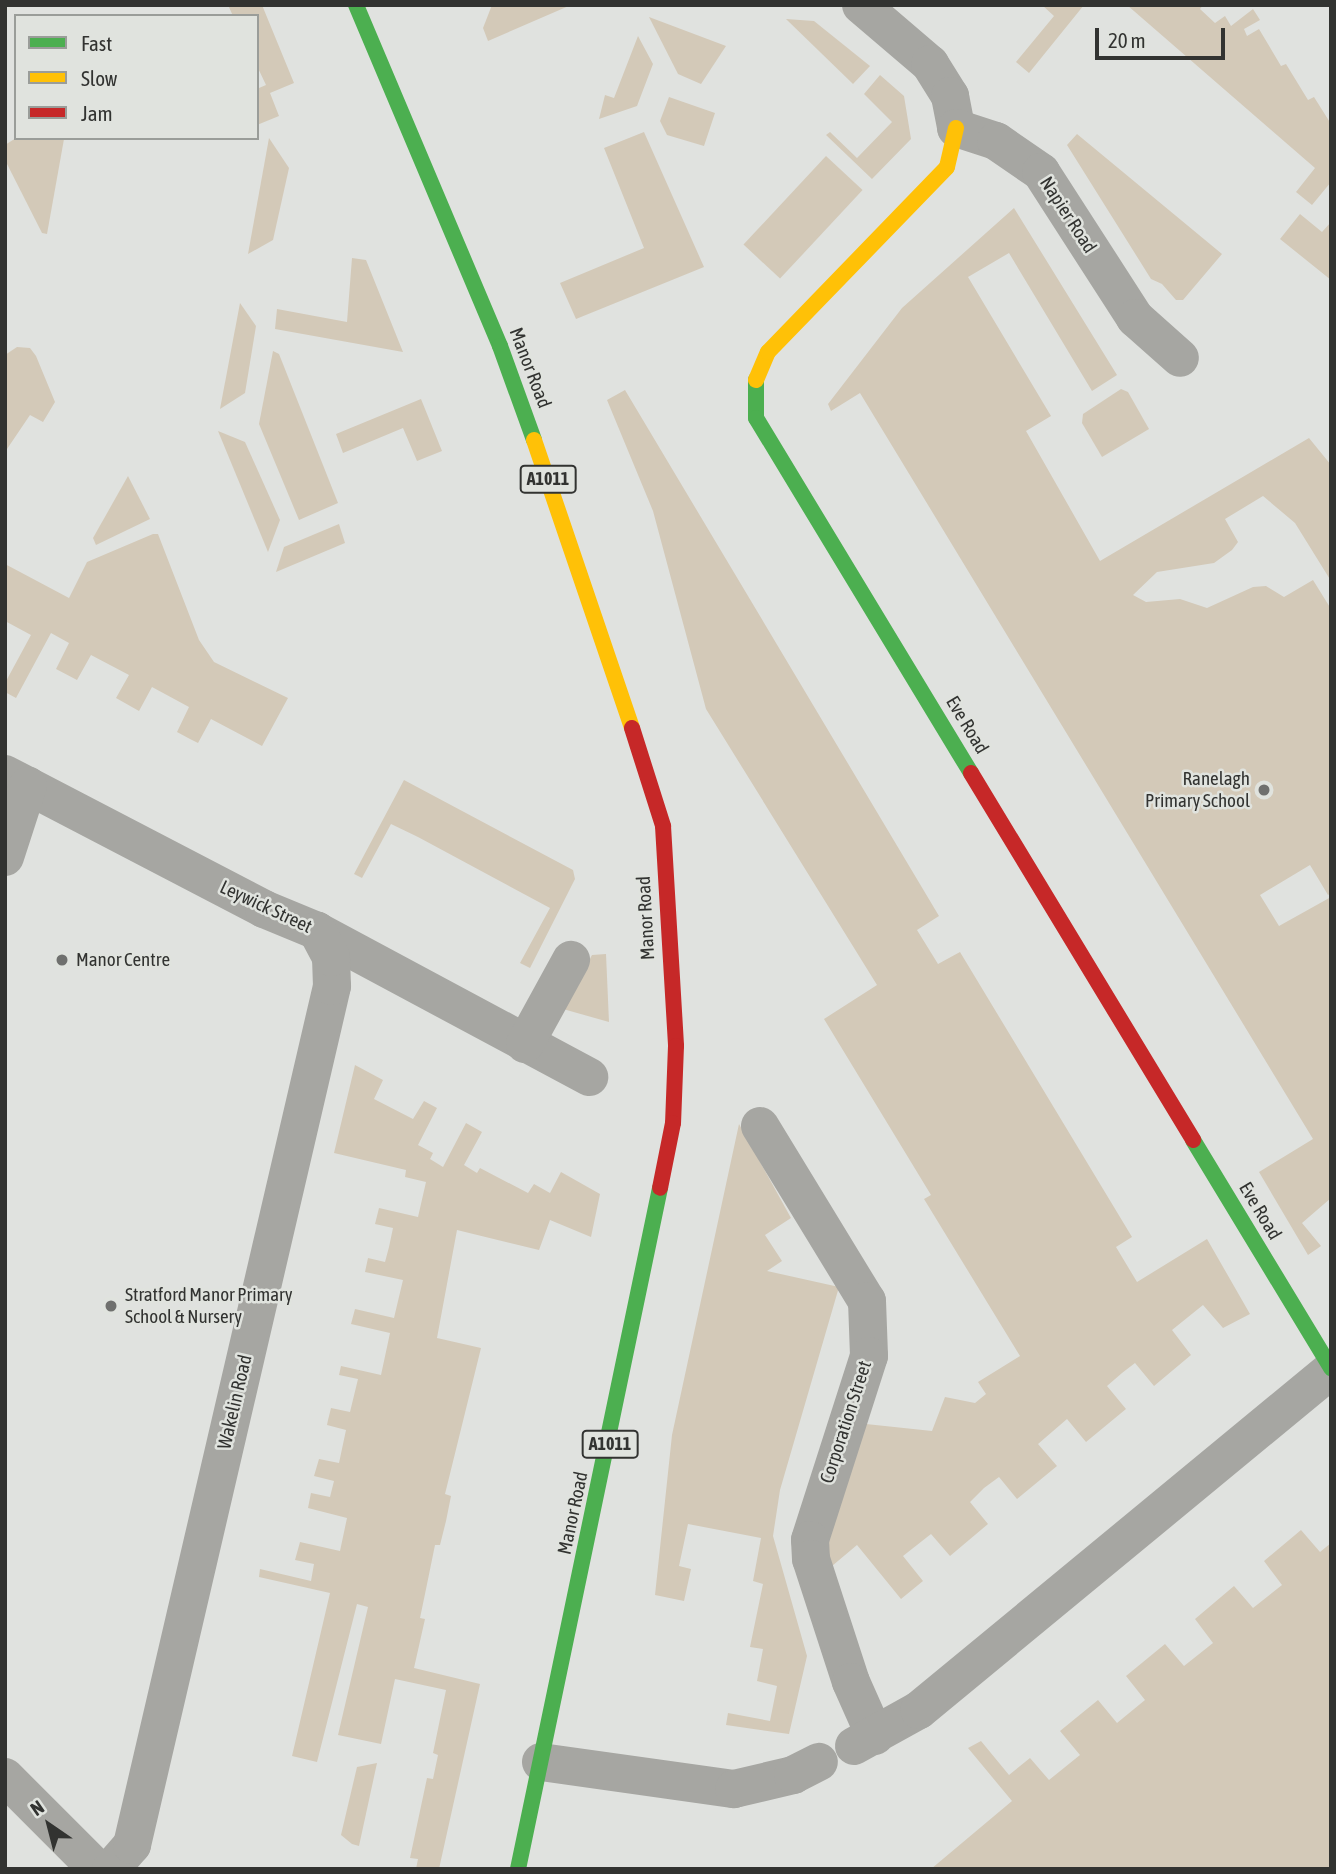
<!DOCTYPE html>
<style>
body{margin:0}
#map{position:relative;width:1336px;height:1874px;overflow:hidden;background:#e0e2df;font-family:"Asap Condensed",sans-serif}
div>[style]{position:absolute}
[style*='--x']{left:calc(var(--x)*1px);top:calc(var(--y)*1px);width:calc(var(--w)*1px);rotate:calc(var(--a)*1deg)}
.green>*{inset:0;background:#d3c9b8;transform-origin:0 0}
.street>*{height:38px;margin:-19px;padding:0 19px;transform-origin:19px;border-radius:19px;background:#a6a6a2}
.fast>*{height:16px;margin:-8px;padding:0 8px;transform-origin:8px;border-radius:8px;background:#4caf50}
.slow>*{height:16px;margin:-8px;padding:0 8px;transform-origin:8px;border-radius:8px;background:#ffc107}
.jam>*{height:16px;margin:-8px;padding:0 8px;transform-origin:8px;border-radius:8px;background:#c62828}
.dots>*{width:19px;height:19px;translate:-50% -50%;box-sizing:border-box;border:4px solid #e0e3de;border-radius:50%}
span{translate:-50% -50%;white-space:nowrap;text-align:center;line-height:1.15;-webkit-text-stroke:5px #e0e3de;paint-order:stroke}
.shield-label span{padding:2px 5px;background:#e0e3de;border:2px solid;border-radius:5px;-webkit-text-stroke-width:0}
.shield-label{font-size:18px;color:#323331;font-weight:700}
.street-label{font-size:19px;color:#323331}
.poi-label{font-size:19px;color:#323331}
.right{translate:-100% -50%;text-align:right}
.left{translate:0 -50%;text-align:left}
.frame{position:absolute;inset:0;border:7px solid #323331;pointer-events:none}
.legend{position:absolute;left:14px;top:14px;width:245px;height:126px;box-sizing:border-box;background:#e0e3de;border:2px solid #9a9d99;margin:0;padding:9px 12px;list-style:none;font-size:21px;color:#323331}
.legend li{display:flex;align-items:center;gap:14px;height:35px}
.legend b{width:35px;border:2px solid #9a9d99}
.north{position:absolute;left:14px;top:1790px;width:70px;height:70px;-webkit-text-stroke:5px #e0e3de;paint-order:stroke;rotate:325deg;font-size:19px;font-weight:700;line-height:28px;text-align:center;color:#323331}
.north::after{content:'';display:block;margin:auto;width:24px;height:32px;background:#323331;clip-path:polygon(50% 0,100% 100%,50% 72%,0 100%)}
.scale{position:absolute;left:1095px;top:28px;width:130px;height:32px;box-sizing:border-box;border:4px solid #323331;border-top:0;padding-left:9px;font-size:21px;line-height:24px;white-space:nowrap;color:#323331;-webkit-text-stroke:5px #e0e3de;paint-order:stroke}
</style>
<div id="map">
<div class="green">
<div style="clip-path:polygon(228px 5px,262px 5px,294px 83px,270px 93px,279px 116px,257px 125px,259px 88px,266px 85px,257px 66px,257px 16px,233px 16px)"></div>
<div style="clip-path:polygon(492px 5px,571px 5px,488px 41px,483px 28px)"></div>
<div style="clip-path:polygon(1042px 5px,1084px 5px,1029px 73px,1016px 62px,1054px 16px)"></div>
<div style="clip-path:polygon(1127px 5px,1203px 5px,1200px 9px,1215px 23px,1225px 16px,1231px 26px,1253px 9px,1260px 20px,1244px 29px,1247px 36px,1259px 29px,1281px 66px,1286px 64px,1308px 100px,1314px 97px,1331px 124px,1331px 182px,1312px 205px,1296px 192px,1315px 168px)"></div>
<div style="clip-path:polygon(649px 17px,726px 46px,701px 84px,678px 74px)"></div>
<div style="clip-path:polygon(786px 19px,814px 21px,870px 66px,853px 84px)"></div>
<div style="clip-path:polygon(638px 36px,653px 64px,637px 106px,599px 119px,605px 95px,614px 98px)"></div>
<div style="clip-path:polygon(880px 75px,904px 96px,911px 139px,872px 179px,826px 135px,830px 132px,857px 158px,892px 122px,864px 94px)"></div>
<div style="clip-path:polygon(669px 97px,715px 113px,704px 146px,667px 135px,660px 121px)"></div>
<div style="clip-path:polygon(644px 132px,704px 267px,576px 319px,560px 283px,644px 248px,604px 148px)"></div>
<div style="clip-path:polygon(1077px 134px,1222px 254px,1183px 300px,1176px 300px,1162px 284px,1151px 279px,1067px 145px)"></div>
<div style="clip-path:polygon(16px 138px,64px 139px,47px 234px,42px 233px,5px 160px,5px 145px)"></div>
<div style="clip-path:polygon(269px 138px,289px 168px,273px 240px,248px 254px)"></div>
<div style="left:826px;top:156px;width:50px;height:121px;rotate:43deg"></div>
<div style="clip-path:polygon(1014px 208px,1117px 375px,1092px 391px,1009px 253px,968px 277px,1051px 416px,1026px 431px,1100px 561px,1309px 438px,1331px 465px,1331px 581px,1295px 523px,1263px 496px,1225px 519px,1238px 542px,1232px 550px,1214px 563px,1157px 572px,1133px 595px,1146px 602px,1180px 599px,1207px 608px,1253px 587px,1266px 586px,1284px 597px,1313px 580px,1331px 609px,1331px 893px,1328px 895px,1310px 865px,1260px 895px,1279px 926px,1331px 897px,1331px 1198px,1302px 1223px,1321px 1246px,1308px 1255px,1259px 1172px,1313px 1139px,860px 393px,831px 411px,828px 404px,902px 308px)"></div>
<div style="clip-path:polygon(1300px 214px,1322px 232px,1331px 222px,1331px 280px,1280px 239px)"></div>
<div style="clip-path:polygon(352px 258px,366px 260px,403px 352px,275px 329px,277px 309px,347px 322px)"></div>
<div style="clip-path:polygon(240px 303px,256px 326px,245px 393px,220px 409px)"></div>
<div style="clip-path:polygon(17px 347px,30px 348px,36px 356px,55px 402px,43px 422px,30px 415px,5px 452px,5px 355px)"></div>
<div style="clip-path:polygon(273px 351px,279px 354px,338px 503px,299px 520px,259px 424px)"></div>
<div style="clip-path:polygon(1121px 389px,1128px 392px,1149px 429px,1102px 457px,1082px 423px,1083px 414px)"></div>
<div style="clip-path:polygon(625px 390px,939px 916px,917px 930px,938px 964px,960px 952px,1132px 1237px,1116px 1247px,1137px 1282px,1207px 1239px,1250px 1314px,1223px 1328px,1203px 1305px,1172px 1330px,1191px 1355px,1154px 1386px,1135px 1363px,1122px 1373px,1107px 1386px,1126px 1409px,1086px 1442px,1067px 1419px,1038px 1444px,1057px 1466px,1017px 1499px,999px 1477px,984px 1488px,970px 1502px,988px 1524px,950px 1556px,931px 1534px,903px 1556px,923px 1581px,901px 1599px,857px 1545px,832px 1566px,828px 1556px,826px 1532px,866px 1424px,932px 1431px,945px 1397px,975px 1403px,986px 1394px,978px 1382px,1020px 1356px,924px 1199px,931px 1195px,824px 1019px,877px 985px,706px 709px,653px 511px,607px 400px)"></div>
<div style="clip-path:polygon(421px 399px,442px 451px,417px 461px,403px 428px,343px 453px,336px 434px)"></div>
<div style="clip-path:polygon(218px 431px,245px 442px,280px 520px,268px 552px)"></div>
<div style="clip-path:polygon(128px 476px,150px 519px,96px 545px,93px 538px)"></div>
<div style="clip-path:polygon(339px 524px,345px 543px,276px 572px,284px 547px)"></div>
<div style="clip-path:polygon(153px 534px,158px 534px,199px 640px,214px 662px,288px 698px,262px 746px,211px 719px,198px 743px,190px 739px,177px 732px,189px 707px,152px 687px,139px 711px,116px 698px,129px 675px,91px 655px,77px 680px,56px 669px,69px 643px,51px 633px,16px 698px,5px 692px,5px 683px,31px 635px,5px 621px,5px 564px,69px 598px,87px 562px)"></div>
<div style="clip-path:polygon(404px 780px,573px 870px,575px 879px,530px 968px,520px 963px,550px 908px,418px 837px,391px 824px,362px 878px,354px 874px)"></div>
<div style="clip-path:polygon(606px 954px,609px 1022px,563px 1009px,592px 955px)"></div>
<div style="clip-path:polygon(355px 1065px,383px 1080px,374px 1099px,413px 1119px,424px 1101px,437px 1108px,418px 1145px,433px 1153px,430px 1159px,443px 1167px,466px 1123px,482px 1132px,464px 1165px,477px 1173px,480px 1168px,528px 1193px,534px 1184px,550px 1193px,561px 1172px,600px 1194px,591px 1237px,550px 1220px,539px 1250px,457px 1230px,437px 1338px,481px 1348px,445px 1494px,451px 1496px,446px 1521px,440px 1545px,435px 1545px,425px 1594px,420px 1618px,425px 1619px,414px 1668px,480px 1684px,439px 1869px,416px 1869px,418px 1859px,410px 1858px,427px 1778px,433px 1779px,438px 1755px,433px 1753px,446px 1690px,395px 1679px,381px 1744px,338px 1735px,368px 1607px,357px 1604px,317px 1762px,292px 1756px,330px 1593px,259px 1577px,260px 1569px,311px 1581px,314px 1564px,295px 1560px,300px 1542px,340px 1551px,347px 1518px,308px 1508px,311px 1493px,330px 1497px,334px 1481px,314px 1476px,319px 1459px,339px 1463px,346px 1430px,327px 1425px,328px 1420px,331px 1408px,350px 1412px,358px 1379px,339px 1375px,341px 1366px,381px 1375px,390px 1333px,351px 1324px,355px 1309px,394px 1318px,398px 1301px,403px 1280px,365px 1272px,368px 1258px,385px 1262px,389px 1247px,393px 1228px,375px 1224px,379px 1208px,418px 1217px,426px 1182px,405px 1177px,406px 1170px,334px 1153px)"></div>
<div style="clip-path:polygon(739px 1124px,791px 1218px,765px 1235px,782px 1261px,767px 1271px,839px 1287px,780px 1490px,773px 1536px,807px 1656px,789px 1734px,726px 1725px,728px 1713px,770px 1721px,777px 1686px,757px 1681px,763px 1649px,750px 1647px,763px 1584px,753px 1581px,761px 1538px,688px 1524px,679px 1566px,691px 1569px,684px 1601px,655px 1595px,672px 1435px)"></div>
<div style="clip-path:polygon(1301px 1530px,1320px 1552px,1331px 1543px,1331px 1869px,931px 1869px,1012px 1801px,968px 1748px,981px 1741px,1009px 1775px,1030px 1758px,1049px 1780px,1080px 1755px,1060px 1731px,1098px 1700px,1117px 1723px,1145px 1700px,1126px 1676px,1165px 1644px,1184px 1666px,1213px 1643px,1195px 1619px,1234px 1586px,1253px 1608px,1282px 1585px,1264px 1561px)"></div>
<div style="clip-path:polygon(377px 1763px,359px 1846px,352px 1844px,341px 1835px,357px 1767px)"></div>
</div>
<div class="street">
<div style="--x:861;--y:5;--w:91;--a:40.5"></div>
<div style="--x:930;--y:64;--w:38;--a:58"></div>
<div style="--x:950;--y:96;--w:33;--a:79"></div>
<div style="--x:956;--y:128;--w:42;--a:18"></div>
<div style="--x:996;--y:141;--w:55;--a:34.6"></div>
<div style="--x:1041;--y:172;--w:174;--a:57.2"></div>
<div style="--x:1135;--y:318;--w:60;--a:41.6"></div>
<div style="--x:5;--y:774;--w:292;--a:27.5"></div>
<div style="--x:264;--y:909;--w:57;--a:22.5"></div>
<div style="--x:317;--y:931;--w:309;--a:28.2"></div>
<div style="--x:5;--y:857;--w:75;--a:-72.1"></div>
<div style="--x:525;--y:1044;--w:96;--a:-61.3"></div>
<div style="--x:760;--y:1126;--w:205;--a:58.6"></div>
<div style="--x:867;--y:1301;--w:55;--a:87.9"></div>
<div style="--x:869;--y:1356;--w:193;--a:107.8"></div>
<div style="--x:810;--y:1540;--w:19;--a:87"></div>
<div style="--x:811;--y:1559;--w:129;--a:72"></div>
<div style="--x:851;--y:1682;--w:59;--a:66"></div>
<div style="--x:854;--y:1746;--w:74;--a:-29"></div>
<div style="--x:919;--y:1710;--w:534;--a:-39.53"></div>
<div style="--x:541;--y:1762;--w:195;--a:8"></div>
<div style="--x:734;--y:1789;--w:61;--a:-13.3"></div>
<div style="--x:793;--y:1775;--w:29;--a:-27"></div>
<div style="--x:5;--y:1777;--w:130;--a:45"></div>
<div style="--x:111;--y:1869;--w:32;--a:-49"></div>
<div style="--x:132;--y:1845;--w:882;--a:-76.89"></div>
<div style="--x:332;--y:986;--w:29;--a:-92"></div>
<div style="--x:331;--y:957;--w:30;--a:-118"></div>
</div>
<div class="fast">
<div style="--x:356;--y:5;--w:370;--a:67.1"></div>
<div style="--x:500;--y:346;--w:100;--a:70.1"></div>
<div style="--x:756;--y:380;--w:38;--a:90"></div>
<div style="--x:756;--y:418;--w:415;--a:58.8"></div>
<div style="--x:1193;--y:1140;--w:267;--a:58.8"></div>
<div style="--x:518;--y:1869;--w:696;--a:-78.22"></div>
</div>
<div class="slow">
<div style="--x:756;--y:380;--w:30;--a:-67"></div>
<div style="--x:768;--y:352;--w:257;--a:-45.9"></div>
<div style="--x:947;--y:167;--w:40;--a:-77"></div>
<div style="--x:534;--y:440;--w:304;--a:71.2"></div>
</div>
<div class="jam">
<div style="--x:632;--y:728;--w:103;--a:72.4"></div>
<div style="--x:663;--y:826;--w:220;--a:86.6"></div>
<div style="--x:676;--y:1046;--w:77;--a:92.2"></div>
<div style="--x:673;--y:1123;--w:66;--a:101.3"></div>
<div style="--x:971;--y:773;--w:429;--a:58.8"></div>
</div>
<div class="dots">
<div style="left:1264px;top:790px;background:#6f706e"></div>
<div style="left:62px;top:960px;background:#6f706e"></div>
<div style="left:111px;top:1306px;background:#6f706e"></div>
</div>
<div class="shield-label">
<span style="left:548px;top:479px">A1011</span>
<span style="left:610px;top:1444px">A1011</span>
</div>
<div class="street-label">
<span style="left:1068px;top:215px;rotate:57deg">Napier Road</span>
<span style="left:530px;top:368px;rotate:69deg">Manor Road</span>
<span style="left:967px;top:725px;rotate:59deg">Eve Road</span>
<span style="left:266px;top:907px;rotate:25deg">Leywick Street</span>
<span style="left:646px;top:918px;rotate:-93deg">Manor Road</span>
<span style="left:1260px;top:1211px;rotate:59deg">Eve Road</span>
<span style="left:235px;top:1402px;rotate:-77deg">Wakelin Road</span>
<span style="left:846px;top:1422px;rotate:-72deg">Corporation Street</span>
<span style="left:573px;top:1513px;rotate:-78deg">Manor Road</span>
</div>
<div class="poi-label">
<span class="right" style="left:1250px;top:790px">Ranelagh<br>Primary School</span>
<span class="left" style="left:76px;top:960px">Manor Centre</span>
<span class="left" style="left:125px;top:1306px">Stratford Manor Primary<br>School &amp; Nursery</span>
</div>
<div class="frame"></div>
<ul class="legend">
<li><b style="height:9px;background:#4caf50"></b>Fast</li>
<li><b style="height:9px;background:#ffc107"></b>Slow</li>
<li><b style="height:9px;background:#c62828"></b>Jam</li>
</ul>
<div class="north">N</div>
<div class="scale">20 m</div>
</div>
